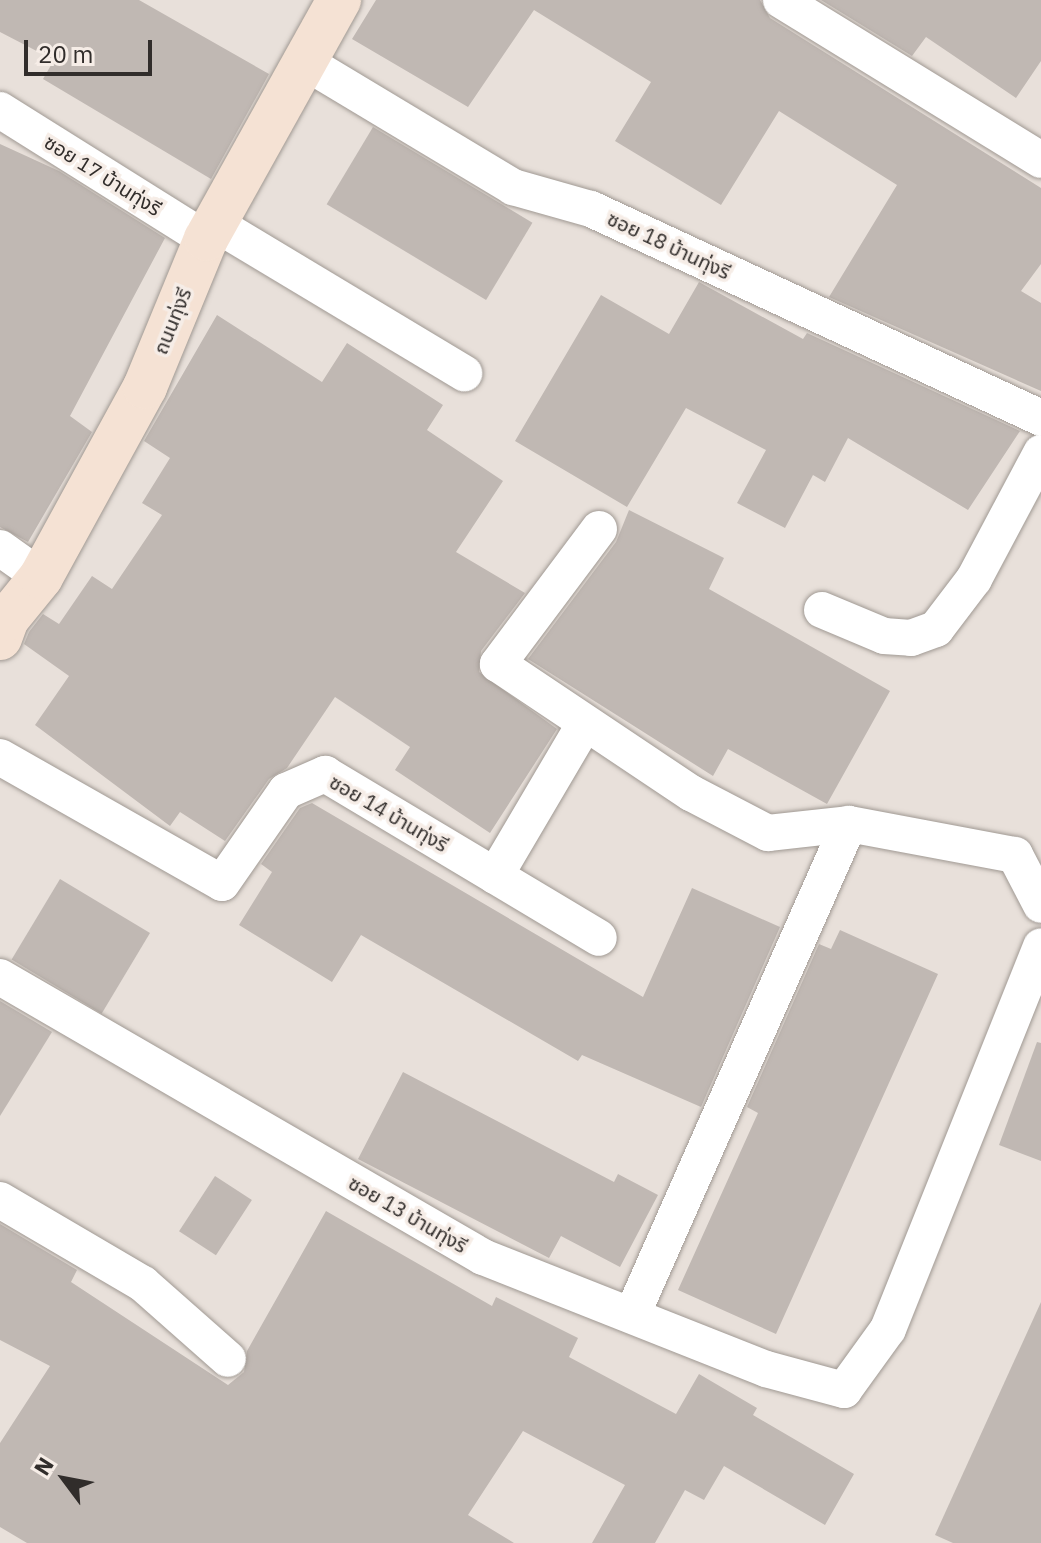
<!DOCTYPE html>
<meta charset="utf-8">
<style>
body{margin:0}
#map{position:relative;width:1041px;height:1543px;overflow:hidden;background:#e8e0da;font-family:"IBM Plex Sans","Noto Sans Thai",sans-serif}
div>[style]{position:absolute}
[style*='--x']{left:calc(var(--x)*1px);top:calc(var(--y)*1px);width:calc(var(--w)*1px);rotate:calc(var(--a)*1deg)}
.building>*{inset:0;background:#c0b8b3;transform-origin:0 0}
.roads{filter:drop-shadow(0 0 2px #a09993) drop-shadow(0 0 2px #a09993)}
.street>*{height:36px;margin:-18px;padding:0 18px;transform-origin:18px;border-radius:18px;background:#fff}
.secondary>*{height:44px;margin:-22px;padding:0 22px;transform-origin:22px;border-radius:22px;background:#f5e2d4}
span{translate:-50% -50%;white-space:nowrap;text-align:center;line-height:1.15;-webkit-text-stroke:7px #f6ede7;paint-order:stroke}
.street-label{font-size:20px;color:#312d2b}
.north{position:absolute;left:24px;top:1439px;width:80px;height:80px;-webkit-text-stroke:6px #f6ede7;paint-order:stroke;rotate:302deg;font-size:22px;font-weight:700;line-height:32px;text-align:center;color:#312d2b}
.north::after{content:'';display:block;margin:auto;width:28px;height:36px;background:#312d2b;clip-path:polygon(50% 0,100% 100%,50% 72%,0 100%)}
.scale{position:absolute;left:24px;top:40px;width:128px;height:36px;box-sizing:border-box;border:4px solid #312d2b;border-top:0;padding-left:10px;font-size:24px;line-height:28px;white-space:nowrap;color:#312d2b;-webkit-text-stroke:6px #f6ede7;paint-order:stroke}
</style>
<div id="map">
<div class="building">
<div style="clip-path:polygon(0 0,139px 0,269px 74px,211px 179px,43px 79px,54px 60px,0 32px)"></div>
<div style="clip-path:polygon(376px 0,760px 0,770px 18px,1041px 188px,1041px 264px,1021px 291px,1041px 303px,1041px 391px,829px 297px,897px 185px,779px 111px,721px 205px,615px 141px,651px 82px,534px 10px,468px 107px,352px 39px)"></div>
<div style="clip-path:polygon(821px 0,1041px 0,1041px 61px,1016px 98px,926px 37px,912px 56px)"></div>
<div style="left:373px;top:127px;width:186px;height:90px;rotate:31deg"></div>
<div style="clip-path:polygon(0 144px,59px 171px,165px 238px,70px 416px,92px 432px,28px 542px,0 527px)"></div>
<div style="clip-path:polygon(699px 282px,803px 339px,807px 333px,1020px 431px,968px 510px,848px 438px,825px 482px,813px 475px,785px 528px,737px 503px,766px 450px,686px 408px,627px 507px,515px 441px,601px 295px,669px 334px)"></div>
<div style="clip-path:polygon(217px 315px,322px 382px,347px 343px,443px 405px,427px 430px,503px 481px,456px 552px,525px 593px,481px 651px,479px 672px,557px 729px,490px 833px,395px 770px,410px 747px,335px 697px,287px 768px,269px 779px,225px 841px,180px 812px,170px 826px,35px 725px,69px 676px,24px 644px,29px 632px,43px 614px,59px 624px,92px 576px,112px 589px,162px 515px,142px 503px,170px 458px,144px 441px)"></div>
<div style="clip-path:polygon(629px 510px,724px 558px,709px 589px,890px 691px,827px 804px,728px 749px,713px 776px,528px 659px,616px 542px)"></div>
<div style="clip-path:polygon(312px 803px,643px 997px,692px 888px,780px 927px,701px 1107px,582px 1055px,578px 1061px,361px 935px,332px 982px,239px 925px,272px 872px,261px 864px,300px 808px)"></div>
<div style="left:60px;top:879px;width:105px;height:94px;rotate:31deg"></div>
<div style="clip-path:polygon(840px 930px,938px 974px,776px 1334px,678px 1290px,758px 1113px,747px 1107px,819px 944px,831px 949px)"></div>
<div style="clip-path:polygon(0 1001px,52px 1032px,0 1116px)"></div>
<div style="clip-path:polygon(1037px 1042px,1041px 1043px,1041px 1161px,999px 1145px)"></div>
<div style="clip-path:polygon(403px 1072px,614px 1182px,618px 1174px,658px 1195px,620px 1267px,561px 1236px,549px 1258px,358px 1159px)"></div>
<div style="left:215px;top:1176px;width:44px;height:66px;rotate:33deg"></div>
<div style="clip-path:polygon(326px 1211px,492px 1306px,496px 1297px,578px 1338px,569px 1357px,676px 1414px,699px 1374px,757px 1408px,753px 1415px,854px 1474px,825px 1525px,724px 1466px,704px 1500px,685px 1490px,655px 1543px,592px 1543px,625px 1485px,523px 1431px,468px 1515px,514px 1543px,27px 1543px,0 1527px,0 1443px,50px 1366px,0 1340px,0 1224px,77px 1270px,71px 1282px,228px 1385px,244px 1372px,247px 1351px)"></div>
<div style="clip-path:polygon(1041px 1302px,1041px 1543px,953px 1543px,935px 1535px)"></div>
</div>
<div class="roads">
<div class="street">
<div style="--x:781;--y:0;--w:305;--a:31.6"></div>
<div style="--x:305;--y:62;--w:243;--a:31"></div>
<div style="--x:513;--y:187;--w:81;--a:15.8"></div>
<div style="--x:591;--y:209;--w:496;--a:24.9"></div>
<div style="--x:0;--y:110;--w:243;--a:32.1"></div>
<div style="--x:214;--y:223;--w:292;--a:31"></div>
<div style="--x:599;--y:529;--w:169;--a:126.8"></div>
<div style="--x:498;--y:664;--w:232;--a:33.8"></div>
<div style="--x:691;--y:793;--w:87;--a:27.5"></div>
<div style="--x:768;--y:833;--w:81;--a:-6.3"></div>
<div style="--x:849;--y:824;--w:169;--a:10.6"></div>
<div style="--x:1015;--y:855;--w:56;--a:62.5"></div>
<div style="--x:0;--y:548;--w:50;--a:35.3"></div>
<div style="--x:822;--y:610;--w:67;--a:22.8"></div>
<div style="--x:884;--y:636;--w:27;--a:4"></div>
<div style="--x:911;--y:638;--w:27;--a:-20"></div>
<div style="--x:936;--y:629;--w:63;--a:-52.8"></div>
<div style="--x:974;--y:579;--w:143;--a:-62"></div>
<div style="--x:0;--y:757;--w:255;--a:29.6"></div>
<div style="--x:222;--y:883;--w:112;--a:-55.2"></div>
<div style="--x:286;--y:791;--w:43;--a:-23.6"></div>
<div style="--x:325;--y:774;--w:319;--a:30.9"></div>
<div style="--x:495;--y:876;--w:175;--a:-59.5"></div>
<div style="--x:0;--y:977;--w:558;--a:30.1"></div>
<div style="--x:483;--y:1257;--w:304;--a:21.6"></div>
<div style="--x:766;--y:1369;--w:81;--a:15.1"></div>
<div style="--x:844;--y:1390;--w:75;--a:-54.2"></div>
<div style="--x:888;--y:1329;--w:412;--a:-68.2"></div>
<div style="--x:0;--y:1200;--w:166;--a:30.4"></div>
<div style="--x:143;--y:1284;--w:113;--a:41.4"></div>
<div style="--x:632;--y:1315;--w:537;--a:-66.16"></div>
</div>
<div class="secondary">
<div style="--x:0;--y:638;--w:20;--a:-70"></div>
<div style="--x:7;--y:619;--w:54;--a:-51"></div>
<div style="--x:41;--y:577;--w:217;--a:-61.3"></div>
<div style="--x:145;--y:387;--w:160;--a:-67.6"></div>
<div style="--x:206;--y:239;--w:274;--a:-60.9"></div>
</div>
</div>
<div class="street-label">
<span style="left:103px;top:175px;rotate:32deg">ซอย 17 บ้านทุ่งรี</span>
<span style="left:669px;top:245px;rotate:25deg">ซอย 18 บ้านทุ่งรี</span>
<span style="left:172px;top:321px;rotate:-68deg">ถนนทุ่งรี</span>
<span style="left:389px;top:813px;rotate:30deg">ซอย 14 บ้านทุ่งรี</span>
<span style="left:408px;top:1214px;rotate:30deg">ซอย 13 บ้านทุ่งรี</span>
</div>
<div class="north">N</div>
<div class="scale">20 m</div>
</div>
